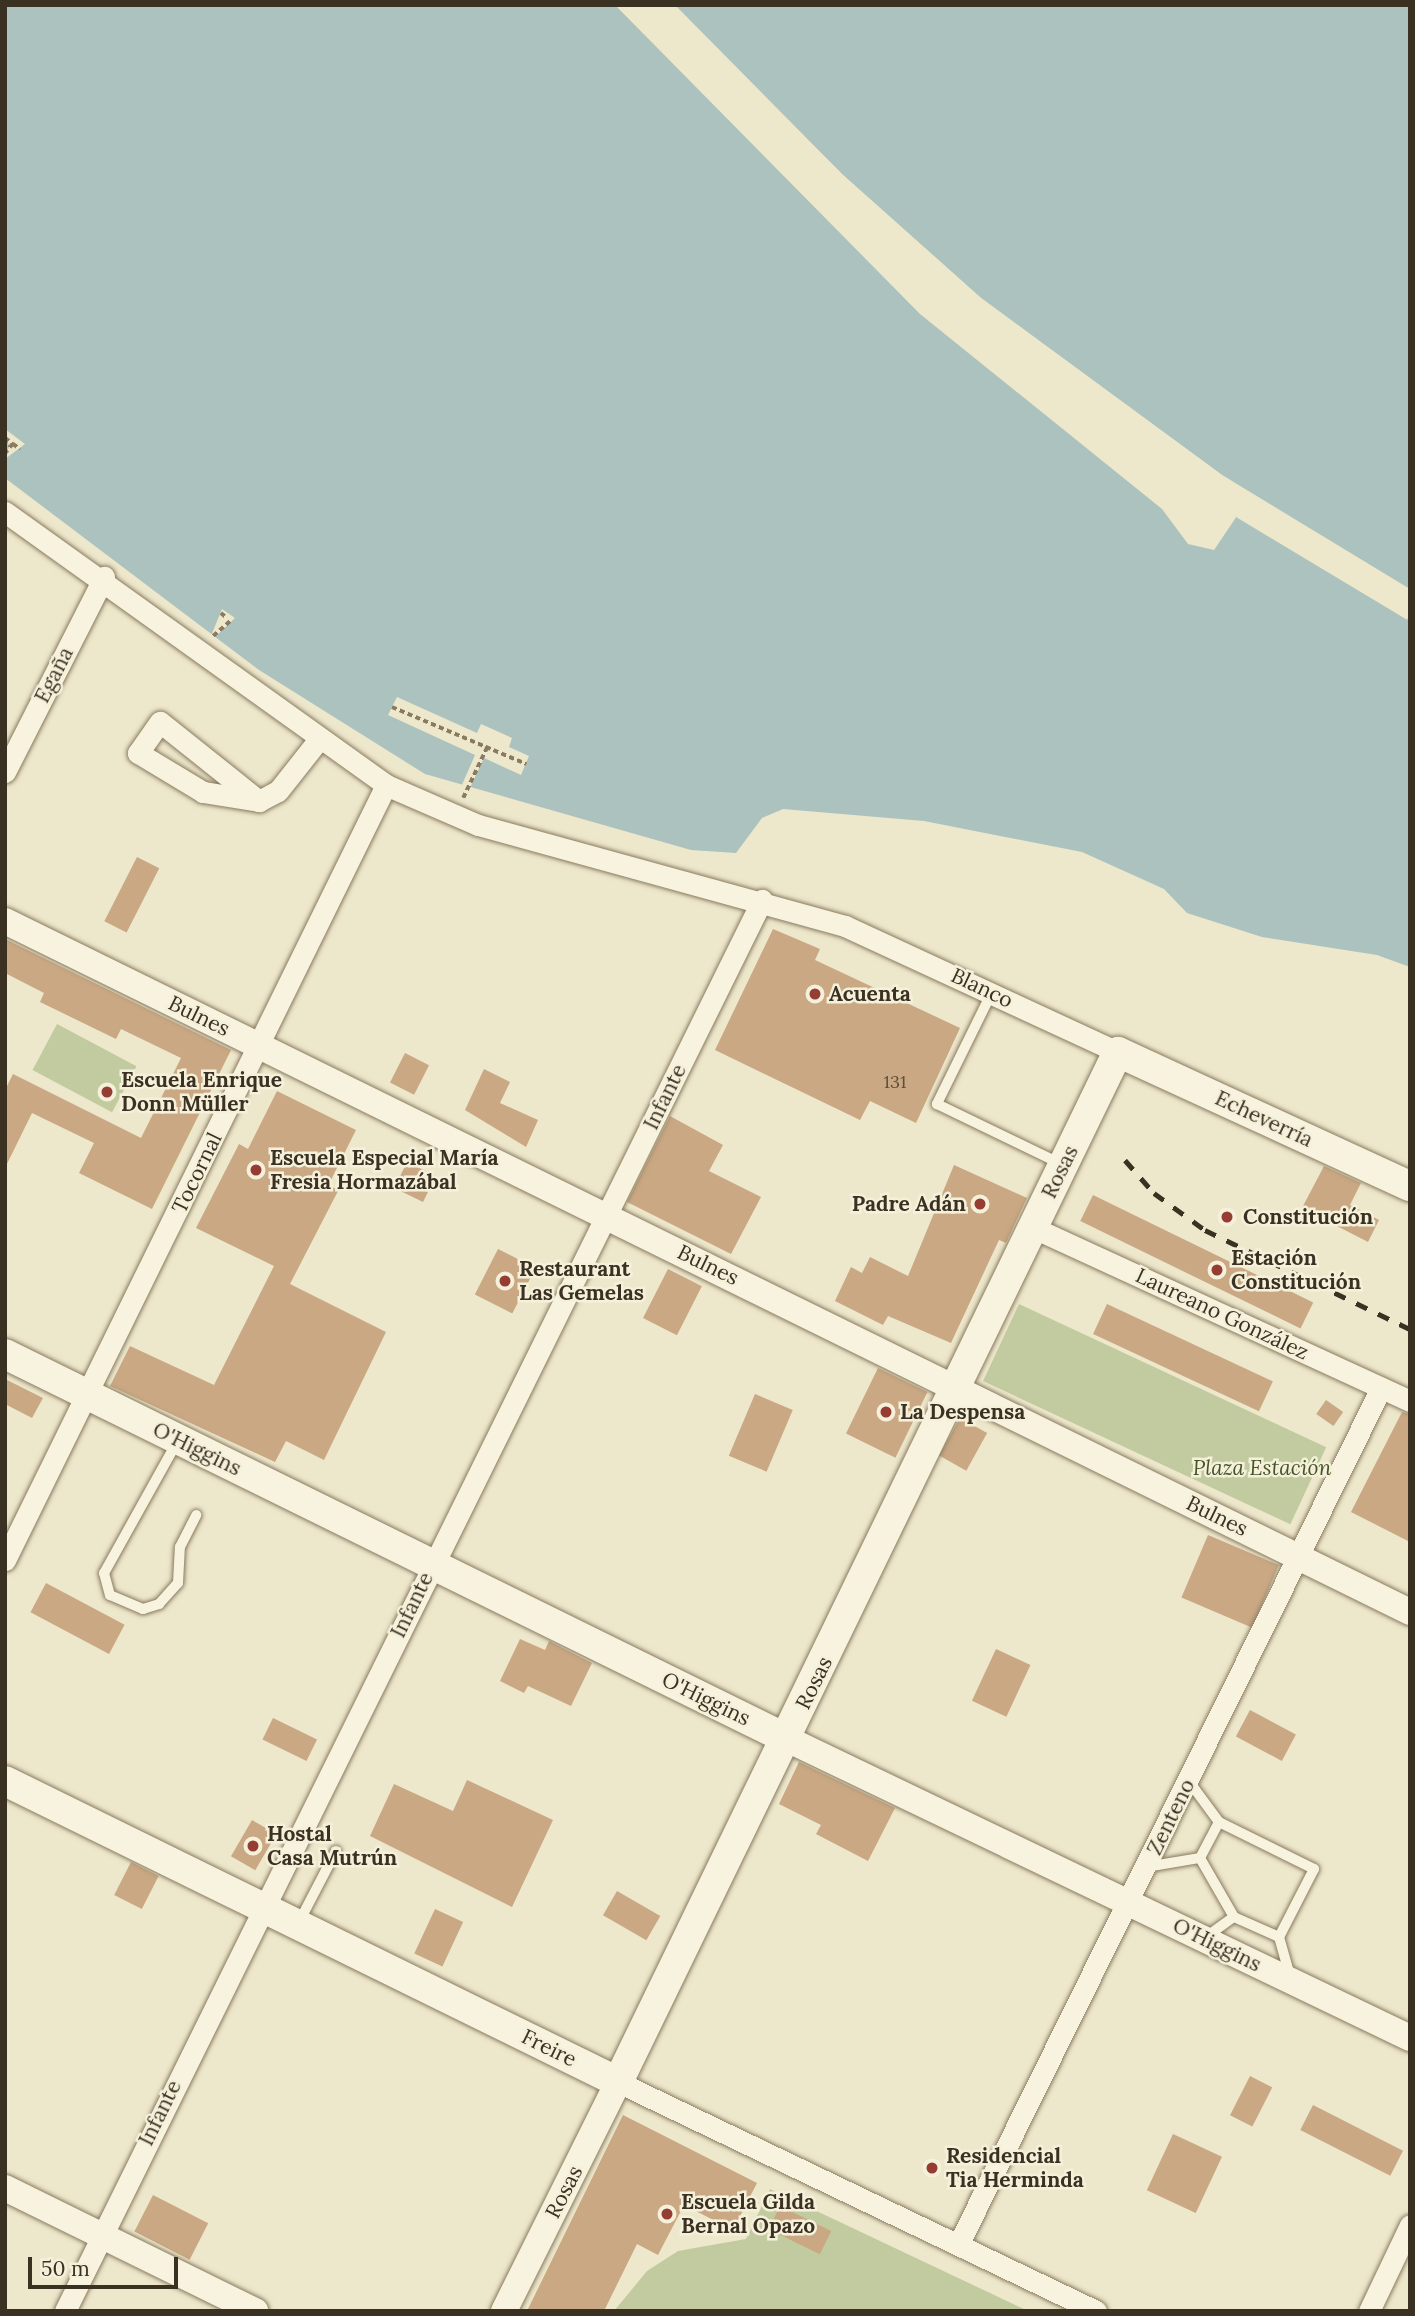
<!DOCTYPE html>
<meta charset="utf-8">
<style>
body{margin:0}
#map{position:relative;width:1415px;height:2316px;overflow:hidden;background:#ede7cb;font-family:Lora,serif}
div>[style]{position:absolute}
[style*='--x']{left:calc(var(--x)*1px);top:calc(var(--y)*1px);width:calc(var(--w)*1px);rotate:calc(var(--a)*1deg)}
.green>*{inset:0;background:#c1cb9f;transform-origin:0 0}
.water>*{inset:0;background:#abc2be}
.pier>*{inset:0;background:#ede7cb;transform-origin:0 0}
.building>*{inset:0;background:#c9a883;transform-origin:0 0}
.path>*{height:3.5px;margin-top:-1.75px;transform-origin:0;background:repeating-linear-gradient(90deg,#897a60 0 5px,transparent 0 8.5px)}
.roads{filter:drop-shadow(0 0 2px #897a60) drop-shadow(0 0 2px #897a60)}
.service>*{height:10px;margin:-5px;padding:0 5px;transform-origin:5px;border-radius:5px;background:#f8f3de}
.minor>*{height:21px;margin:-10.5px;padding:0 10.5px;transform-origin:10.5px;border-radius:10.5px;background:#f8f3de}
.tertiary>*{height:26px;margin:-13px;padding:0 13px;transform-origin:13px;border-radius:13px;background:#f8f3de}
.secondary>*{height:30px;margin:-15px;padding:0 15px;transform-origin:15px;border-radius:15px;background:#f8f3de}
.rail>*{height:5px;margin-top:-2.5px;transform-origin:0;background:repeating-linear-gradient(90deg,#3b3122 0 12px,transparent 0 24px)}
.dots>*{width:19px;height:19px;translate:-50% -50%;box-sizing:border-box;border:4px solid #f5f0da;border-radius:50%}
span{translate:-50% -50%;white-space:nowrap;text-align:center;line-height:1.15;-webkit-text-stroke:5px #f5f0da;paint-order:stroke}
.number-label{font-size:18px;color:#5e4f3a}
.number-label span{-webkit-text-stroke-width:0}
.street-label{font-size:21px;color:#3b3122}
.poi-label{font-size:21px;color:#3b3122;font-weight:700}
.left{translate:0 -50%;text-align:left}
.right{translate:-100% -50%;text-align:right}
.park-label{font-size:21px;color:#46562a;font-style:italic}
.frame{position:absolute;inset:0;border:7px solid #3b3122;pointer-events:none}
.scale{position:absolute;left:28px;top:2257px;width:150px;height:32px;box-sizing:border-box;border:4px solid #3b3122;border-top:0;padding-left:9px;font-size:21px;line-height:24px;white-space:nowrap;color:#3b3122;-webkit-text-stroke:5px #f5f0da;paint-order:stroke}
</style>
<div id="map">
<div class="green">
<div style="left:57px;top:1024px;width:90px;height:52px;rotate:28deg"></div>
<div style="left:1019px;top:1304px;width:339px;height:85px;rotate:25deg"></div>
<div style="clip-path:polygon(770px 2189px,1028px 2311px,614px 2311px,647px 2271px,678px 2251px,746px 2239px)"></div>
</div>
<div class="water">
<div style="clip-path:polygon(5px 5px,615px 5px,920px 314px,1162px 509px,1188px 544px,1214px 550px,1237px 516px,1410px 618px,1410px 967px,1377px 955px,1262px 937px,1187px 913px,1164px 889px,1082px 852px,924px 821px,783px 809px,762px 818px,736px 853px,691px 850px,425px 774px,259px 670px,5px 478px)"></div>
<div style="clip-path:polygon(675px 5px,1410px 5px,1410px 589px,1222px 475px,981px 298px,843px 175px)"></div>
</div>
<div class="pier">
<div style="clip-path:polygon(671px 5px,843px 175px,981px 298px,1222px 475px,1410px 593px,1220px 478px,979px 301px,772px 113px)"></div>
<div style="clip-path:polygon(5px 429px,25px 444px,5px 459px,9px 446px)"></div>
<div style="left:1239px;top:513px;width:199px;height:5px;rotate:31deg"></div>
<div style="clip-path:polygon(222px 609px,235px 618px,214px 638px,211px 636px)"></div>
<div style="clip-path:polygon(397px 697px,477px 733px,481px 724px,512px 738px,509px 747px,529px 756px,521px 775px,484px 758px,469px 790px,461px 787px,475px 755px,388px 715px)"></div>
</div>
<div class="building">
<div style="left:137px;top:857px;width:25px;height:72px;rotate:27deg"></div>
<div style="clip-path:polygon(773px 929px,820px 949px,815px 960px,960px 1028px,916px 1123px,870px 1101px,860px 1120px,715px 1050px)"></div>
<div style="clip-path:polygon(5px 939px,231px 1050px,152px 1209px,79px 1173px,94px 1143px,32px 1113px,5px 1168px,5px 1090px,13px 1074px,141px 1138px,181px 1058px,121px 1029px,116px 1039px,40px 1002px,44px 993px,5px 973px)"></div>
<div style="left:405px;top:1053px;width:27px;height:33px;rotate:27deg"></div>
<div style="clip-path:polygon(484px 1069px,510px 1082px,500px 1103px,538px 1120px,526px 1147px,465px 1110px)"></div>
<div style="clip-path:polygon(277px 1091px,356px 1130px,329px 1184px,338px 1191px,290px 1284px,386px 1332px,324px 1460px,286px 1441px,275px 1462px,110px 1386px,130px 1346px,214px 1385px,274px 1266px,196px 1228px,239px 1144px,248px 1149px)"></div>
<div style="clip-path:polygon(670px 1116px,723px 1145px,709px 1171px,761px 1197px,731px 1254px,627px 1202px)"></div>
<div style="left:407px;top:1162px;width:32px;height:29px;rotate:26deg"></div>
<div style="clip-path:polygon(954px 1165px,1027px 1198px,1006px 1243px,999px 1240px,951px 1343px,888px 1316px,883px 1325px,835px 1301px,851px 1267px,862px 1273px,870px 1257px,908px 1276px)"></div>
<div style="clip-path:polygon(1324px 1166px,1361px 1183px,1350px 1205px,1379px 1220px,1368px 1242px,1302px 1208px)"></div>
<div style="left:1093px;top:1195px;width:245px;height:29px;rotate:26deg"></div>
<div style="left:498px;top:1249px;width:42px;height:51px;rotate:27deg"></div>
<div style="left:668px;top:1269px;width:38px;height:55px;rotate:27deg"></div>
<div style="left:1107px;top:1304px;width:183px;height:33px;rotate:25deg"></div>
<div style="left:878px;top:1368px;width:55px;height:73px;rotate:26deg"></div>
<div style="clip-path:polygon(5px 1379px,43px 1398px,32px 1418px,5px 1404px)"></div>
<div style="left:755px;top:1394px;width:41px;height:67px;rotate:23deg"></div>
<div style="left:1326px;top:1400px;width:21px;height:17px;rotate:35deg"></div>
<div style="clip-path:polygon(1402px 1412px,1410px 1414px,1410px 1542px,1351px 1512px)"></div>
<div style="left:960px;top:1418px;width:31px;height:43px;rotate:29deg"></div>
<div style="left:1208px;top:1535px;width:77px;height:68px;rotate:23deg"></div>
<div style="left:46px;top:1583px;width:89px;height:33px;rotate:28deg"></div>
<div style="clip-path:polygon(520px 1639px,545px 1650px,549px 1641px,592px 1663px,571px 1706px,528px 1686px,524px 1693px,500px 1681px)"></div>
<div style="left:996px;top:1649px;width:38px;height:57px;rotate:25deg"></div>
<div style="left:1250px;top:1710px;width:52px;height:30px;rotate:28deg"></div>
<div style="left:273px;top:1718px;width:49px;height:24px;rotate:26deg"></div>
<div style="clip-path:polygon(799px 1762px,895px 1808px,868px 1861px,816px 1834px,821px 1825px,779px 1804px)"></div>
<div style="clip-path:polygon(467px 1780px,553px 1820px,512px 1907px,370px 1836px,394px 1784px,453px 1811px)"></div>
<div style="left:252px;top:1820px;width:28px;height:42px;rotate:30deg"></div>
<div style="left:131px;top:1862px;width:31px;height:37px;rotate:27deg"></div>
<div style="left:617px;top:1891px;width:50px;height:28px;rotate:30deg"></div>
<div style="left:435px;top:1909px;width:31px;height:49px;rotate:25deg"></div>
<div style="left:1250px;top:2076px;width:25px;height:44px;rotate:27deg"></div>
<div style="left:1313px;top:2105px;width:101px;height:28px;rotate:27deg"></div>
<div style="clip-path:polygon(623px 2115px,757px 2183px,733px 2230px,684px 2205px,658px 2255px,637px 2244px,604px 2311px,527px 2311px)"></div>
<div style="left:1173px;top:2134px;width:54px;height:62px;rotate:25deg"></div>
<div style="left:153px;top:2195px;width:62px;height:41px;rotate:27deg"></div>
<div style="left:780px;top:2206px;width:57px;height:26px;rotate:26deg"></div>
</div>
<div class="path">
<div style="--x:5;--y:438;--w:10;--a:37"></div>
<div style="--x:13;--y:444;--w:13;--a:129"></div>
<div style="--x:13;--y:444;--w:9;--a:36"></div>
<div style="--x:221;--y:613;--w:8;--a:40"></div>
<div style="--x:213;--y:636;--w:23;--a:-41"></div>
<div style="--x:392;--y:707;--w:146;--a:23"></div>
<div style="--x:463;--y:798;--w:59;--a:-64.7"></div>
</div>
<div class="roads">
<div class="service">
<div style="--x:992;--y:992;--w:125;--a:116.2"></div>
<div style="--x:937;--y:1104;--w:138;--a:25.8"></div>
<div style="--x:177;--y:1442;--w:150;--a:119.1"></div>
<div style="--x:104;--y:1573;--w:23;--a:75"></div>
<div style="--x:110;--y:1595;--w:36;--a:23"></div>
<div style="--x:143;--y:1609;--w:17;--a:-17"></div>
<div style="--x:159;--y:1604;--w:28;--a:-48"></div>
<div style="--x:178;--y:1583;--w:36;--a:-87"></div>
<div style="--x:180;--y:1547;--w:36;--a:-63"></div>
<div style="--x:1219;--y:1822;--w:106;--a:26.3"></div>
<div style="--x:1314;--y:1869;--w:76;--a:117.2"></div>
<div style="--x:1200;--y:1858;--w:68;--a:60"></div>
<div style="--x:1146;--y:1867;--w:55;--a:-9.5"></div>
<div style="--x:1200;--y:1858;--w:41;--a:-62.2"></div>
<div style="--x:1219;--y:1822;--w:52;--a:-126.4"></div>
<div style="--x:299;--y:1922;--w:80;--a:-62.5"></div>
<div style="--x:1206;--y:1937;--w:34;--a:-36"></div>
<div style="--x:1234;--y:1917;--w:49;--a:24"></div>
<div style="--x:1279;--y:1937;--w:41;--a:74.2"></div>
</div>
<div class="minor">
<div style="--x:5;--y:512;--w:469;--a:35.6"></div>
<div style="--x:386;--y:785;--w:100;--a:23.5"></div>
<div style="--x:478;--y:825;--w:381;--a:15.4"></div>
<div style="--x:845;--y:926;--w:301;--a:24.8"></div>
<div style="--x:5;--y:772;--w:219;--a:-63.1"></div>
<div style="--x:259;--y:801;--w:57;--a:-170.9"></div>
<div style="--x:203;--y:792;--w:76;--a:-149"></div>
<div style="--x:138;--y:753;--w:38;--a:-55"></div>
<div style="--x:160;--y:722;--w:127;--a:38.6"></div>
<div style="--x:259;--y:801;--w:21;--a:-28"></div>
<div style="--x:278;--y:791;--w:66;--a:-51.7"></div>
<div style="--x:1034;--y:1228;--w:414;--a:24.7"></div>
<div style="--x:5;--y:1560;--w:864;--a:-63.82"></div>
<div style="--x:618;--y:2082;--w:530;--a:25.6"></div>
<div style="--x:958;--y:2245;--w:956;--a:-63.73"></div>
<div style="--x:65;--y:2311;--w:1574;--a:-63.71"></div>
<div style="--x:1369;--y:2311;--w:95;--a:-64.5"></div>
</div>
<div class="tertiary">
<div style="--x:5;--y:921;--w:1566;--a:26.19"></div>
<div style="--x:787;--y:1739;--w:691;--a:25.64"></div>
<div style="--x:5;--y:2188;--w:279;--a:26.2"></div>
<div style="--x:504;--y:2311;--w:256;--a:-63.5"></div>
</div>
<div class="secondary">
<div style="--x:5;--y:1354;--w:872;--a:26.21"></div>
<div style="--x:5;--y:1781;--w:683;--a:26.15"></div>
<div style="--x:618;--y:2082;--w:1145;--a:-64.11"></div>
<div style="--x:1118;--y:1052;--w:321;--a:24.7"></div>
</div>
</div>
<div class="rail">
<div style="--x:1125;--y:1160;--w:44;--a:48.7"></div>
<div style="--x:1154;--y:1193;--w:63;--a:36"></div>
<div style="--x:1205;--y:1230;--w:228;--a:25.8"></div>
</div>
<div class="dots">
<div style="left:815px;top:994px;background:#953d33"></div>
<div style="left:107px;top:1092px;background:#953d33"></div>
<div style="left:256px;top:1170px;background:#953d33"></div>
<div style="left:980px;top:1204px;background:#953d33"></div>
<div style="left:1227px;top:1217px;background:#953d33"></div>
<div style="left:1217px;top:1270px;background:#953d33"></div>
<div style="left:505px;top:1281px;background:#953d33"></div>
<div style="left:886px;top:1412px;background:#953d33"></div>
<div style="left:253px;top:1846px;background:#953d33"></div>
<div style="left:932px;top:2168px;background:#953d33"></div>
<div style="left:667px;top:2214px;background:#953d33"></div>
</div>
<div class="number-label">
<span style="left:895px;top:1082px">131</span>
</div>
<div class="street-label">
<span style="left:54px;top:675px;rotate:-63deg">Egaña</span>
<span style="left:982px;top:988px;rotate:25deg">Blanco</span>
<span style="left:199px;top:1016px;rotate:26deg">Bulnes</span>
<span style="left:665px;top:1097px;rotate:-64deg">Infante</span>
<span style="left:1264px;top:1119px;rotate:25deg">Echeverría</span>
<span style="left:1060px;top:1172px;rotate:-64deg">Rosas</span>
<span style="left:197px;top:1173px;rotate:-64deg">Tocornal</span>
<span style="left:708px;top:1265px;rotate:26deg">Bulnes</span>
<span style="left:1222px;top:1314px;rotate:25deg">Laureano González</span>
<span style="left:197px;top:1449px;rotate:26deg">O'Higgins</span>
<span style="left:1217px;top:1516px;rotate:26deg">Bulnes</span>
<span style="left:412px;top:1605px;rotate:-64deg">Infante</span>
<span style="left:814px;top:1683px;rotate:-64deg">Rosas</span>
<span style="left:706px;top:1699px;rotate:26deg">O'Higgins</span>
<span style="left:1171px;top:1817px;rotate:-64deg">Zenteno</span>
<span style="left:1217px;top:1945px;rotate:26deg">O'Higgins</span>
<span style="left:549px;top:2048px;rotate:26deg">Freire</span>
<span style="left:160px;top:2113px;rotate:-64deg">Infante</span>
<span style="left:564px;top:2192px;rotate:-63deg">Rosas</span>
</div>
<div class="poi-label">
<span class="left" style="left:829px;top:994px">Acuenta</span>
<span class="left" style="left:121px;top:1092px">Escuela Enrique<br>Donn Müller</span>
<span class="left" style="left:270px;top:1170px">Escuela Especial María<br>Fresia Hormazábal</span>
<span class="right" style="left:966px;top:1204px">Padre Adán</span>
<span class="left" style="left:1243px;top:1217px">Constitución</span>
<span class="left" style="left:1231px;top:1270px">Estación<br>Constitución</span>
<span class="left" style="left:519px;top:1281px">Restaurant<br>Las Gemelas</span>
<span class="left" style="left:900px;top:1412px">La Despensa</span>
<span class="left" style="left:267px;top:1846px">Hostal<br>Casa Mutrún</span>
<span class="left" style="left:946px;top:2168px">Residencial<br>Tia Herminda</span>
<span class="left" style="left:681px;top:2214px">Escuela Gilda<br>Bernal Opazo</span>
</div>
<div class="park-label">
<span style="left:1262px;top:1468px">Plaza Estación</span>
</div>
<div class="frame"></div>
<div class="scale">50 m</div>
</div>
